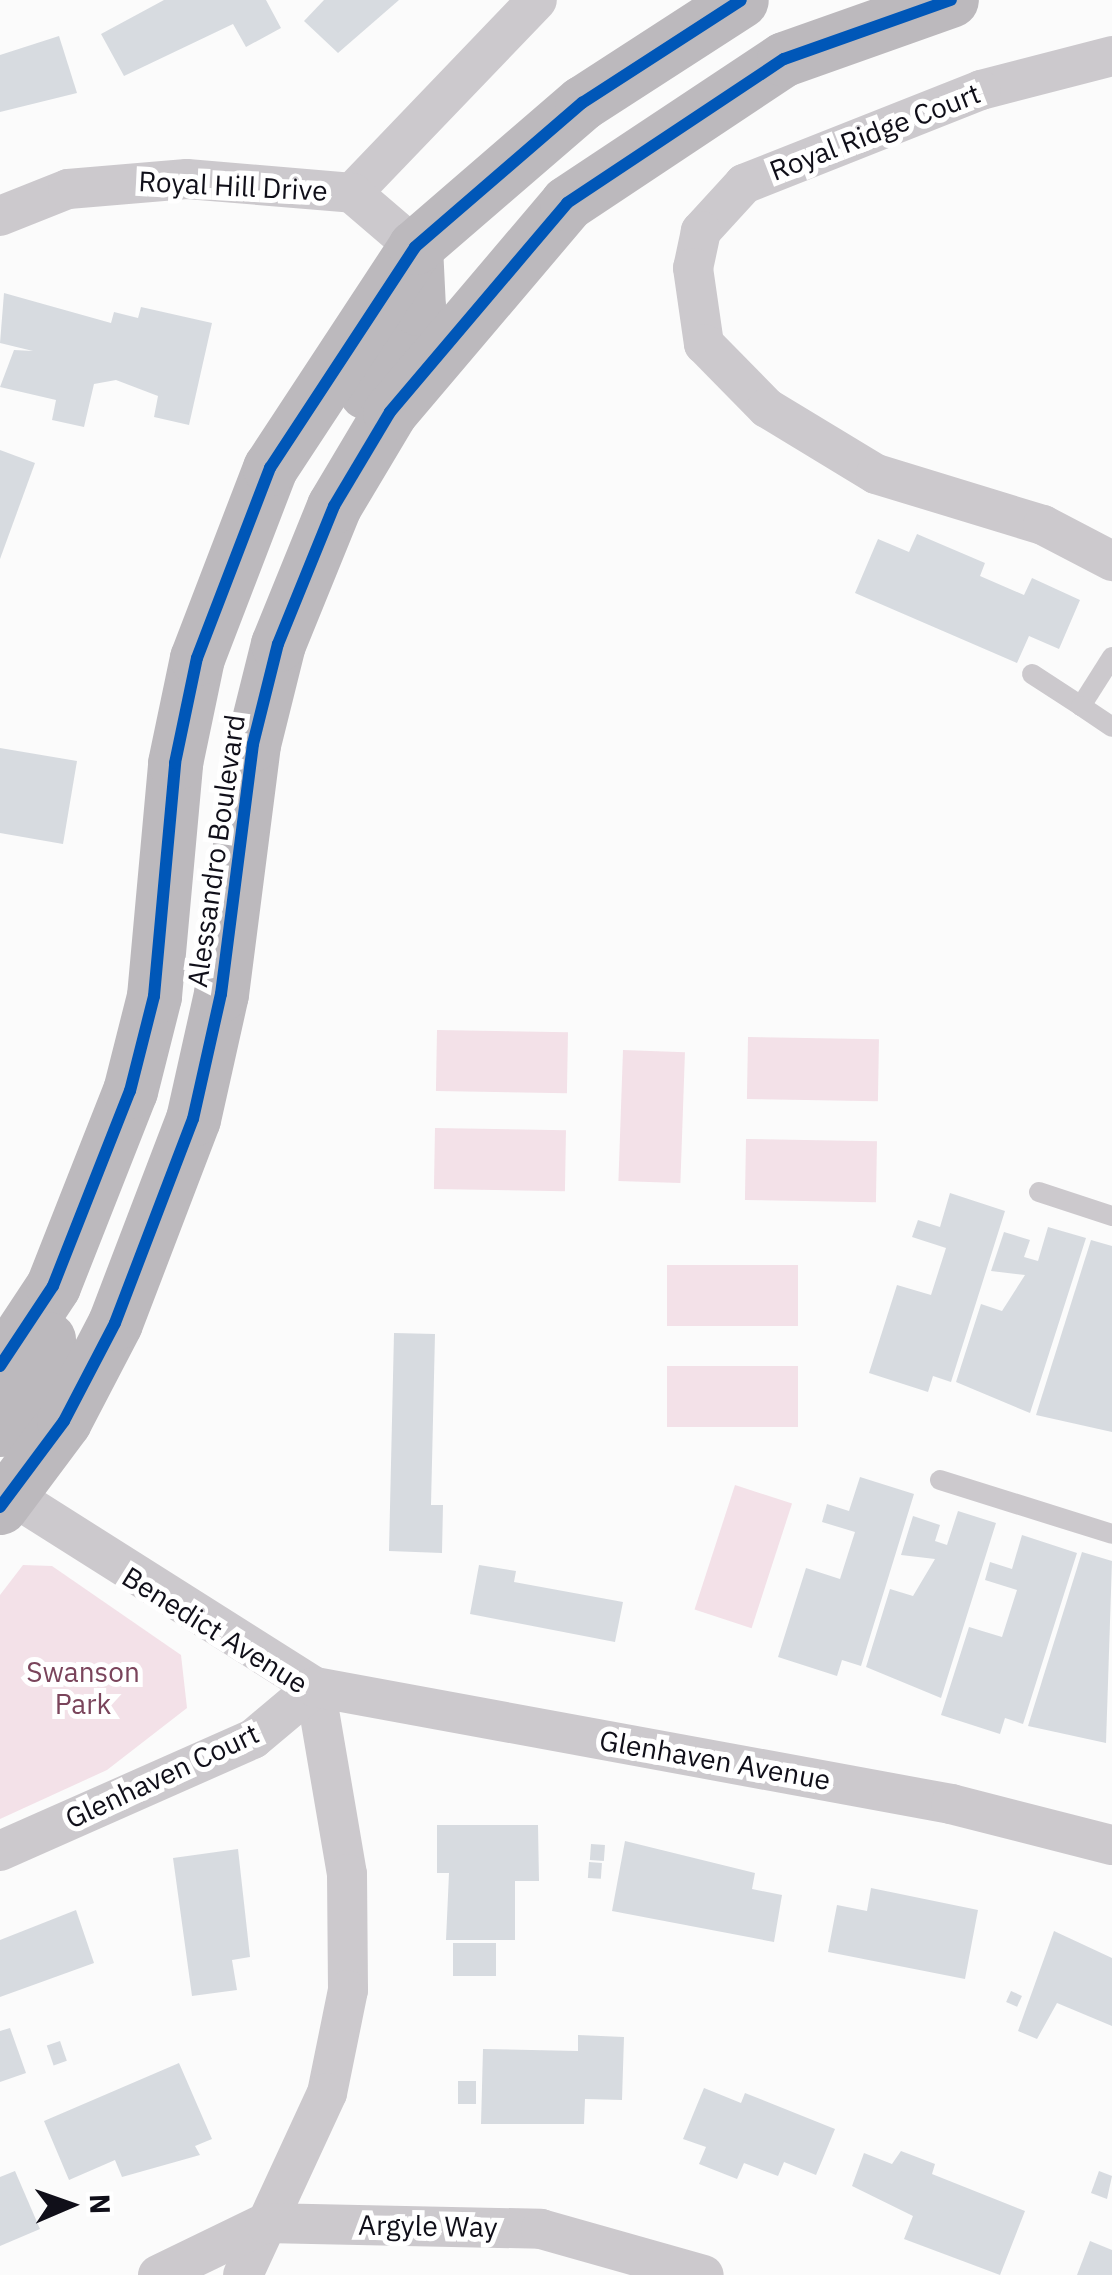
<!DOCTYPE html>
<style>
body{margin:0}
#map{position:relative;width:1112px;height:2275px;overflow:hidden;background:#fbfbfb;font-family:"IBM Plex Sans",sans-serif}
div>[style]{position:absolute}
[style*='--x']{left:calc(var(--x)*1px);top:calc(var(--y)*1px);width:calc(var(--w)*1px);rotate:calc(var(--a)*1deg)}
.green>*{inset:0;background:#f3e1e8;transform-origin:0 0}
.building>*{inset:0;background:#d7dbe0;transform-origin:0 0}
.lane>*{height:20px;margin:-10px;padding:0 10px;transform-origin:10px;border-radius:10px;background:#ccc9cd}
.street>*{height:40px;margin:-20px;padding:0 20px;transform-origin:20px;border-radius:20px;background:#ccc9cd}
.primary>*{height:55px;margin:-27.5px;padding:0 27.5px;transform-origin:27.5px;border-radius:27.5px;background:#bcb9bd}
.cycleway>*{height:12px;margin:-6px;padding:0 6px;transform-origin:6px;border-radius:6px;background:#0057b8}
span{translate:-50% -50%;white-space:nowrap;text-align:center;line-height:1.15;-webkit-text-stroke:10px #fff;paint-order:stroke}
.street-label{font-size:28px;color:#100f19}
.park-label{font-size:28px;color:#7a445b}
.north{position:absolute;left:20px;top:2155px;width:100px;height:100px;-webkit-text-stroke:8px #fff;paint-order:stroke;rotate:88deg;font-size:28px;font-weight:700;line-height:40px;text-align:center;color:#100f19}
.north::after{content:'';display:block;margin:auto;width:35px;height:45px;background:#100f19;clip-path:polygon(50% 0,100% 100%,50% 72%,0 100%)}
</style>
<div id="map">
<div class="green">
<div style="left:437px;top:1030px;width:131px;height:61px;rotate:1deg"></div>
<div style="left:748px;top:1037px;width:131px;height:62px;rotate:1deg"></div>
<div style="left:623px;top:1050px;width:62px;height:131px;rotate:2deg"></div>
<div style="left:435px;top:1128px;width:131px;height:61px;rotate:1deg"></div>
<div style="left:746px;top:1139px;width:131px;height:61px;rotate:1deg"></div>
<div style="left:667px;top:1265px;width:131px;height:61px"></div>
<div style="left:667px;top:1366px;width:131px;height:61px"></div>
<div style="left:735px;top:1485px;width:60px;height:131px;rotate:18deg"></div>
<div style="clip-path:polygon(23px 1565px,52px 1566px,181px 1655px,187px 1708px,107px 1770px,0 1819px,0 1595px)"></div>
</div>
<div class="building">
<div style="clip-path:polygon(164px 0,266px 0,281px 28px,246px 47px,233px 24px,124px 76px,101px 34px)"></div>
<div style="clip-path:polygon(324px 0,399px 0,338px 53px,304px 21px)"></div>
<div style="clip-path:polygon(59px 36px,77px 93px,0 112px,0 55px)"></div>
<div style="clip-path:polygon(4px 293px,111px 323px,114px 312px,138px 318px,141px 307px,212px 323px,189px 425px,154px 417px,158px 396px,116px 380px,94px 384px,84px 427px,52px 420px,56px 400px,0 387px,14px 350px,33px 351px,0 343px)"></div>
<div style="clip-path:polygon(0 450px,35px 463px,0 559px)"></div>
<div style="clip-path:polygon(917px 534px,985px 563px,980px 576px,1024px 595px,1032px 578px,1080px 600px,1059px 649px,1029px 636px,1017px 663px,855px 593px,878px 539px,909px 552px)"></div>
<div style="clip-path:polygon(0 748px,77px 761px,63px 844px,0 833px)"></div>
<div style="clip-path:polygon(950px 1193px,1005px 1211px,951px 1382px,933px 1376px,928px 1392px,869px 1373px,897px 1285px,931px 1295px,946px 1248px,912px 1237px,918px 1220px,940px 1227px)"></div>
<div style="clip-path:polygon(1048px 1227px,1086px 1238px,1030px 1413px,956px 1382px,981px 1304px,1002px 1311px,1025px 1275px,991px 1271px,1004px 1232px,1030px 1240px,1024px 1257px,1038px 1261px)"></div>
<div style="clip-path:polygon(1091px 1240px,1112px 1246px,1112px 1432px,1036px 1415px)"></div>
<div style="clip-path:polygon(394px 1333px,435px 1334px,431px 1505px,443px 1505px,442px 1553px,389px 1551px)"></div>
<div style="clip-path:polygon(860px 1477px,914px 1494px,861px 1666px,842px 1660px,837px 1676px,778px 1657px,806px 1568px,840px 1579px,855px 1532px,822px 1522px,827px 1504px,849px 1511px)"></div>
<div style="clip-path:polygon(958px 1511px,996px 1523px,941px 1698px,866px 1667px,890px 1589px,913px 1596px,935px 1559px,901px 1555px,913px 1516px,940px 1525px,935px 1541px,947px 1545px)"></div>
<div style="clip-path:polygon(1022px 1535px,1077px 1553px,1023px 1724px,1005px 1718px,1000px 1734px,941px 1715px,969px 1627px,1002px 1637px,1017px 1590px,985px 1580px,990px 1562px,1012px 1569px)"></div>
<div style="clip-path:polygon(1082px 1552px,1112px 1561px,1106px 1743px,1028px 1726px)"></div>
<div style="clip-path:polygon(479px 1565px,516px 1571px,514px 1582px,623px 1602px,615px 1642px,470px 1614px)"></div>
<div style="clip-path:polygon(437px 1825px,538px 1825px,539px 1881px,515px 1881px,515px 1940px,446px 1940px,449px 1873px,437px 1873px)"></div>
<div style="clip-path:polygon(625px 1841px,755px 1873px,752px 1889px,782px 1895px,774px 1942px,612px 1911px)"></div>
<div style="left:591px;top:1844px;width:14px;height:16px;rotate:4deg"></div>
<div style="clip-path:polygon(238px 1849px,250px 1957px,232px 1960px,237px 1990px,192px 1996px,173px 1858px)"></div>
<div style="left:589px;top:1862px;width:13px;height:16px;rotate:4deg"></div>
<div style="clip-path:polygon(871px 1888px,978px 1910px,965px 1979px,828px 1952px,837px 1905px,867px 1911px)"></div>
<div style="clip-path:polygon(76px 1910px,94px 1963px,0 1997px,0 1940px)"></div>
<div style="clip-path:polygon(1054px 1931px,1112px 1958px,1112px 2026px,1057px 2003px,1037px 2039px,1018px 2031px)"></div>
<div style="left:453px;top:1943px;width:43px;height:33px"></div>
<div style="left:1011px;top:1991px;width:12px;height:12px;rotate:24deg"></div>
<div style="clip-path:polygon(10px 2028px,26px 2073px,0 2082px,0 2031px)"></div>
<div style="clip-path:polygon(578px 2035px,624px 2037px,622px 2100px,585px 2099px,584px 2124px,481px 2124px,483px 2049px,578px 2051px)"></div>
<div style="left:60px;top:2041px;width:21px;height:14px;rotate:71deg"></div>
<div style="clip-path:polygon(179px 2063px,212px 2139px,195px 2146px,200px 2155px,122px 2177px,115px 2160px,69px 2180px,44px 2121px)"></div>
<div style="left:458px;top:2081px;width:18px;height:23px"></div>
<div style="clip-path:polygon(704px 2088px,741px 2103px,745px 2093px,835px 2129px,816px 2175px,784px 2162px,778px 2176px,744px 2163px,737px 2179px,699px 2164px,706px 2147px,683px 2139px)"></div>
<div style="clip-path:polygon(901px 2151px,935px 2164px,932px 2174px,1025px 2211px,1000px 2275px,904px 2239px,913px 2216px,852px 2186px,864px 2153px,892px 2164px)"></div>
<div style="clip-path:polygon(15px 2171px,40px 2229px,0 2246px,0 2177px)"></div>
<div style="clip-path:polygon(1099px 2171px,1112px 2176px,1107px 2199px,1091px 2193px)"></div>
<div style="clip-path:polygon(1090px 2241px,1112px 2250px,1112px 2275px,1077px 2275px)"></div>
</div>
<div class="lane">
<div style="--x:1032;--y:674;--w:59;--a:33.1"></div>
<div style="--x:1081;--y:706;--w:58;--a:-57.7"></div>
<div style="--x:1081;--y:706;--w:37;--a:34"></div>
<div style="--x:1039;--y:1192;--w:77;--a:18.2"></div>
<div style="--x:940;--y:1480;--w:180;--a:17.4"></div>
</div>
<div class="street">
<div style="--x:1112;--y:56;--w:135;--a:165.5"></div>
<div style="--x:981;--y:90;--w:255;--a:158.4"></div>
<div style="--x:744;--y:184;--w:64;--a:132.5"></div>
<div style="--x:701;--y:231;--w:38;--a:102"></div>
<div style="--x:693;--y:268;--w:77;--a:81.8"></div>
<div style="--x:704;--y:344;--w:90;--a:45.5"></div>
<div style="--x:767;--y:408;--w:127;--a:31.2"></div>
<div style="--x:876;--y:474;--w:175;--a:17"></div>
<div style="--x:1043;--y:525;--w:78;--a:27.6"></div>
<div style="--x:352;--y:193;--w:267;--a:-46.2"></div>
<div style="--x:0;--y:216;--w:73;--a:-21.7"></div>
<div style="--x:68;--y:189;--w:119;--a:-4.8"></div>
<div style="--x:187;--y:179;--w:166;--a:4.8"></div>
<div style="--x:352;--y:193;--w:83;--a:40.6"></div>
<div style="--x:11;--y:1495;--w:360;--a:32.3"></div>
<div style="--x:315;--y:1687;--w:190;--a:80.3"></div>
<div style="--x:347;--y:1874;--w:116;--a:89.5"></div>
<div style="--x:348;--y:1990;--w:105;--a:101.5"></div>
<div style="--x:327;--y:2093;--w:200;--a:114.8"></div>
<div style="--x:0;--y:1851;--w:277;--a:-23.9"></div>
<div style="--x:253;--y:1739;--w:81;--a:-40"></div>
<div style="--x:315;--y:1687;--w:647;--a:10.42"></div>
<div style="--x:951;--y:1804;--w:166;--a:14.3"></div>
<div style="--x:158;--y:2275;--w:119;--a:-25.9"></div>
<div style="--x:265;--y:2223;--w:276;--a:1.2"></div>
<div style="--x:541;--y:2229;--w:169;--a:15.8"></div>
</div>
<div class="primary">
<div style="--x:366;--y:392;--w:99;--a:-58.2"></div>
<div style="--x:418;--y:308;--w:61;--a:-92.8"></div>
<div style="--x:0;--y:1366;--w:96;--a:-56.5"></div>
<div style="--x:53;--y:1286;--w:210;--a:-68.5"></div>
<div style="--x:130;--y:1091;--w:98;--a:-75.8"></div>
<div style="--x:154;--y:996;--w:234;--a:-84.8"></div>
<div style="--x:175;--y:763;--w:107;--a:-78.2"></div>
<div style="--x:197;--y:658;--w:204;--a:-69"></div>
<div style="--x:270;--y:468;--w:264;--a:-56.7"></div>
<div style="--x:415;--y:247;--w:221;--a:-40.8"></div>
<div style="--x:582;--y:103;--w:189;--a:-32.9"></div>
<div style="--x:0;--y:1429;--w:102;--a:-61.9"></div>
<div style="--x:0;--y:1507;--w:107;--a:-53.3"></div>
<div style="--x:64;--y:1421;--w:110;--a:-62.5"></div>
<div style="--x:115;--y:1323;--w:218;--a:-69.1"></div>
<div style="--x:193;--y:1119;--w:128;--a:-77.4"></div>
<div style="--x:221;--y:994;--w:252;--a:-82.7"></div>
<div style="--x:253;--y:744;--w:103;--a:-76"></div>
<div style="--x:278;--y:644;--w:149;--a:-67.9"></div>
<div style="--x:334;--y:506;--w:109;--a:-59.2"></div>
<div style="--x:390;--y:412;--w:274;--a:-49.7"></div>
<div style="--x:567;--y:203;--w:260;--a:-33.6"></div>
<div style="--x:784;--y:59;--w:177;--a:-19.5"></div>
</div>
<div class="cycleway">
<div style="--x:0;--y:1366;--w:96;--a:-56.5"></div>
<div style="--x:53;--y:1286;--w:210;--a:-68.5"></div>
<div style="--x:130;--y:1091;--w:98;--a:-75.8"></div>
<div style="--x:154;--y:996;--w:234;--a:-84.8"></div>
<div style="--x:175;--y:763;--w:107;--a:-78.2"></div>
<div style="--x:197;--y:658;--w:204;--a:-69"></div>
<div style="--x:270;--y:468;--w:264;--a:-56.7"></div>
<div style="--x:415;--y:247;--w:221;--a:-40.8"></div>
<div style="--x:582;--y:103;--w:189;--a:-32.9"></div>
<div style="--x:0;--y:1507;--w:107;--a:-53.3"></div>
<div style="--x:64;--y:1421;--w:110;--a:-62.5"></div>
<div style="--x:115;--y:1323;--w:218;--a:-69.1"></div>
<div style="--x:193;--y:1119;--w:128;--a:-77.4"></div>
<div style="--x:221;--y:994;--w:252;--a:-82.7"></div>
<div style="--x:253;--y:744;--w:103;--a:-76"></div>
<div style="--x:278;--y:644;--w:149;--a:-67.9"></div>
<div style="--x:334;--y:506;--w:109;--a:-59.2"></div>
<div style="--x:390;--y:412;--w:274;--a:-49.7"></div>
<div style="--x:567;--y:203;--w:260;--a:-33.6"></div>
<div style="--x:784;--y:59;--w:177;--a:-19.5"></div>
</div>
<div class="street-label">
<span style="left:875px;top:132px;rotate:-21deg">Royal Ridge Court</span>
<span style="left:233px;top:186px;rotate:3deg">Royal Hill Drive</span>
<span style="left:216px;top:851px;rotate:-82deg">Alessandro Boulevard</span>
<span style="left:215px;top:1630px;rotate:32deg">Benedict Avenue</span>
<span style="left:715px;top:1760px;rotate:10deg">Glenhaven Avenue</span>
<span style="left:162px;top:1776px;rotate:-25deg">Glenhaven Court</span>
<span style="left:428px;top:2226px;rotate:1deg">Argyle Way</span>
</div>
<div class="park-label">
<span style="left:83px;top:1688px">Swanson<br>Park</span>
</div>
<div class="north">N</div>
</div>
